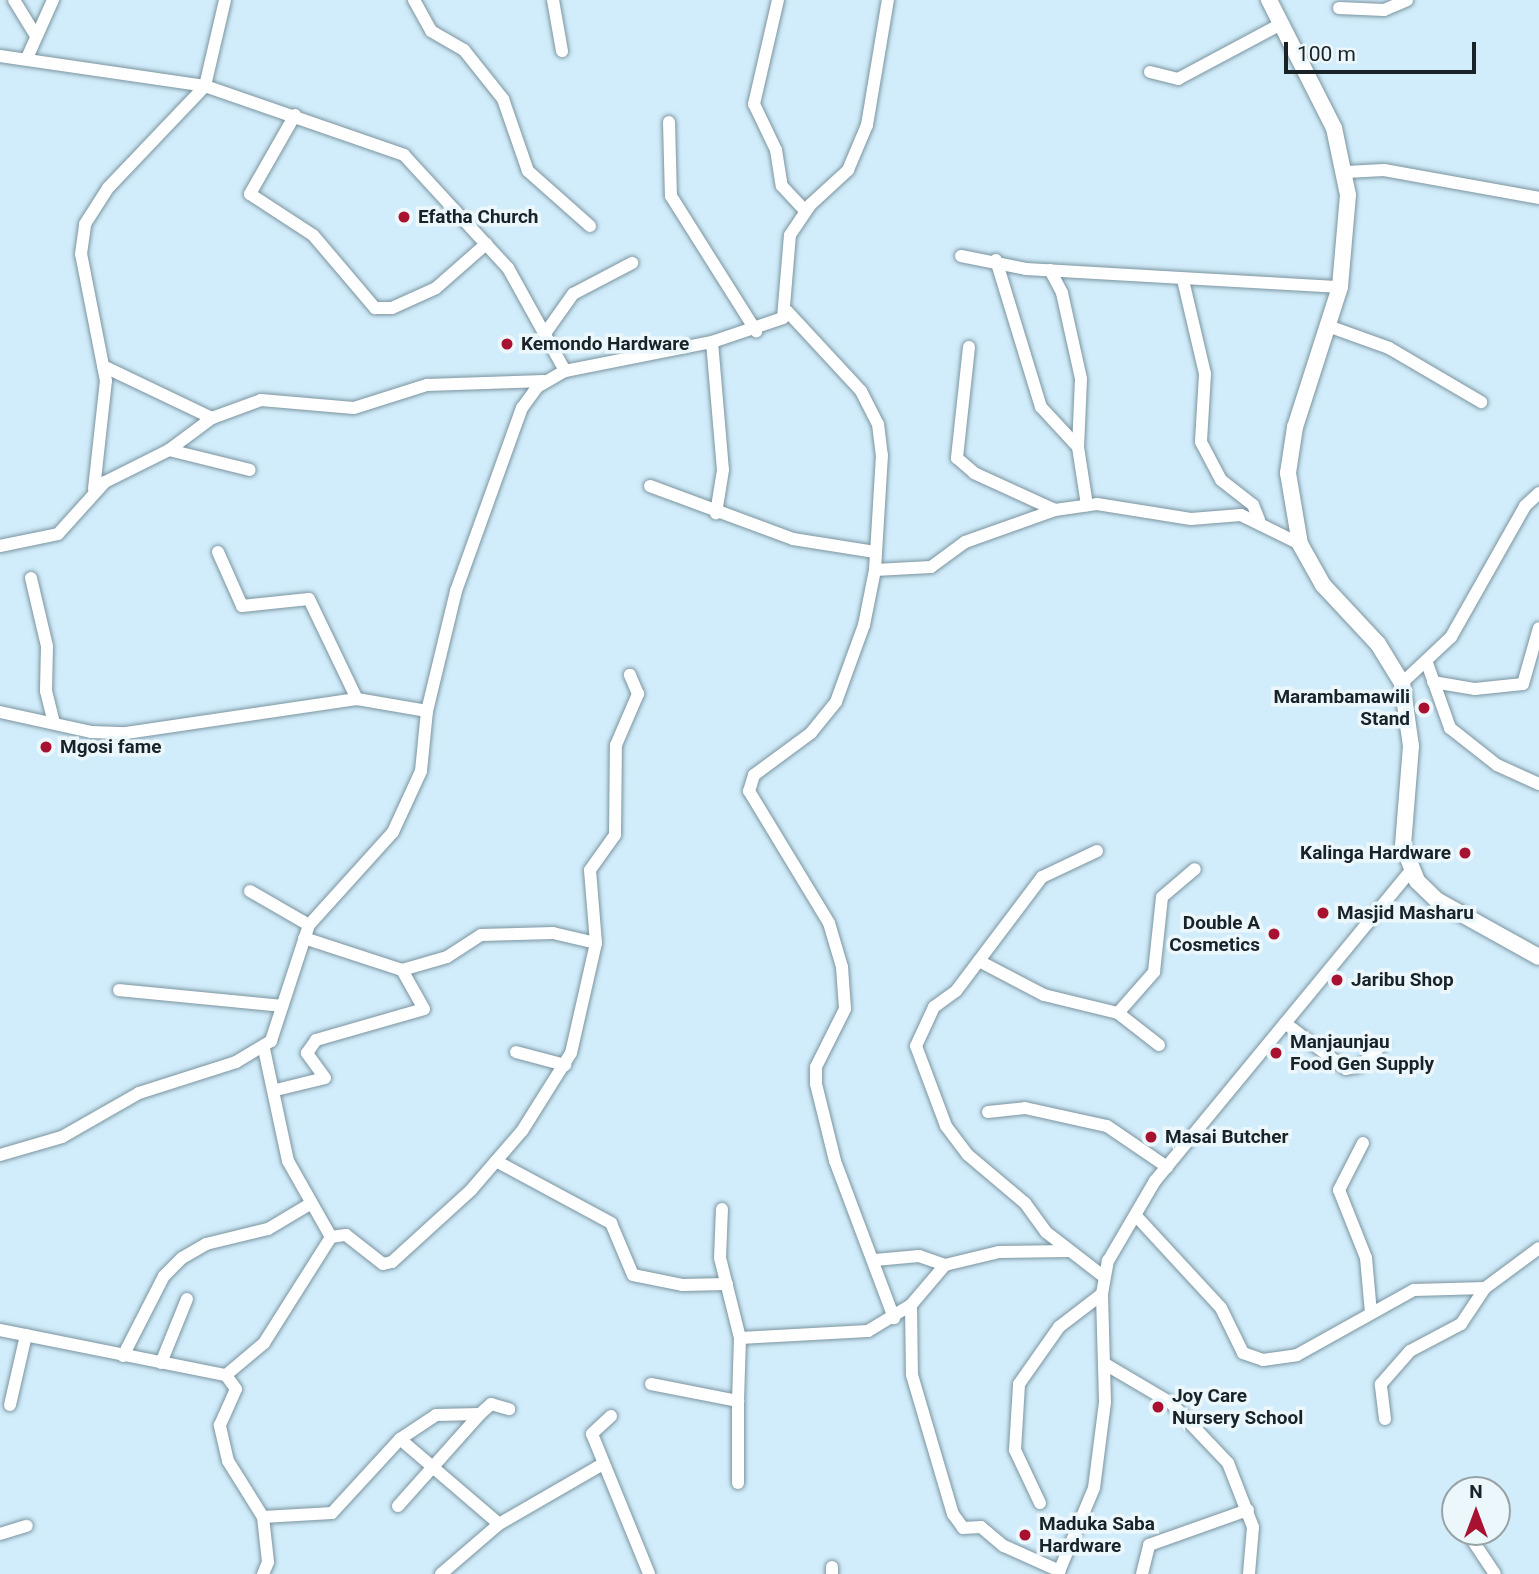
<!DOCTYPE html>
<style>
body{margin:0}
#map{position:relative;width:1539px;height:1574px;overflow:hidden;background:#d1ecfa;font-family:Roboto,sans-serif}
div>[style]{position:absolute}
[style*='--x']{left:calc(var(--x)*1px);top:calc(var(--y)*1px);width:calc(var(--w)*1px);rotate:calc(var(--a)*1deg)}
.roads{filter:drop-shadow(0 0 2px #7b94a0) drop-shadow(0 0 2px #7b94a0)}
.minor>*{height:12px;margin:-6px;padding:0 6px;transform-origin:6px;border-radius:6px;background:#fff}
.tertiary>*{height:16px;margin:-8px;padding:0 8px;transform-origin:8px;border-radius:8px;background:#fff}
.dots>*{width:19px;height:19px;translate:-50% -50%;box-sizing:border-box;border:4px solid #ecf7fc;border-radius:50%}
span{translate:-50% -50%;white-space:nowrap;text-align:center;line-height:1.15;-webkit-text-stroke:7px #ecf7fc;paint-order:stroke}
.poi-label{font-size:19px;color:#182227;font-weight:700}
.left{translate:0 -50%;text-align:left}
.right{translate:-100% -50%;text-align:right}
.north{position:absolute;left:1441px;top:1476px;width:70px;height:70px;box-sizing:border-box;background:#ecf7fc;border:2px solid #97a2a7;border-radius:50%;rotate:0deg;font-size:19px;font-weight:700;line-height:28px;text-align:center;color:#182227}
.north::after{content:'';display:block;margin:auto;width:24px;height:32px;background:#a8112f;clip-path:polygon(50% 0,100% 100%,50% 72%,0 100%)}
.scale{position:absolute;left:1284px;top:42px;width:192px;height:32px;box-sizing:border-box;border:4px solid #182227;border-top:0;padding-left:9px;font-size:21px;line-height:24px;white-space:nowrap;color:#182227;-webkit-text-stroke:5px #ecf7fc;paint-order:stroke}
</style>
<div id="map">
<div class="roads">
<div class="minor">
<div style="--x:14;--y:0;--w:42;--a:58.6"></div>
<div style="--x:414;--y:0;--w:35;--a:61"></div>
<div style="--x:431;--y:31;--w:38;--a:30"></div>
<div style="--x:464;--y:50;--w:63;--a:51.5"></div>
<div style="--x:503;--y:99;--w:76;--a:70.9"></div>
<div style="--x:528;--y:171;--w:83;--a:41.6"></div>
<div style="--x:553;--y:0;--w:52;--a:80"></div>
<div style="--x:778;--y:0;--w:107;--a:103"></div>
<div style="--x:754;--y:104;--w:51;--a:64.4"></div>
<div style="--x:776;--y:150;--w:36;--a:81"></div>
<div style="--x:782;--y:186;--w:34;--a:47"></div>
<div style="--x:1339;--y:8;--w:45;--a:2.5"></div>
<div style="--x:1384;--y:10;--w:25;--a:-23"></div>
<div style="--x:0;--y:56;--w:207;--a:8.3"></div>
<div style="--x:205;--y:86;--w:211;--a:19.1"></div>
<div style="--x:404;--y:155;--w:154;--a:47.4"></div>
<div style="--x:508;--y:268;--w:118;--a:61"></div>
<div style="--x:27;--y:58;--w:64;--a:-65.9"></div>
<div style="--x:1150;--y:72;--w:29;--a:14"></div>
<div style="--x:1178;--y:79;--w:117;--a:-28.1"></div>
<div style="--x:295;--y:115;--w:91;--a:119.7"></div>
<div style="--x:250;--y:194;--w:75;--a:33.1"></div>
<div style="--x:313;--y:235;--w:96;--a:49.7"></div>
<div style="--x:375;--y:308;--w:17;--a:0"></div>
<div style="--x:392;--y:308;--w:48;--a:-24.4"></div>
<div style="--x:436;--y:288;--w:67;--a:-41.3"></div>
<div style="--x:669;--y:122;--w:74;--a:88.5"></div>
<div style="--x:671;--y:196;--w:160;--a:57.8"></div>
<div style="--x:1346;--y:172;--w:38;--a:-3"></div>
<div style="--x:1384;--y:170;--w:158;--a:10.2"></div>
<div style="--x:961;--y:256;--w:66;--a:11.3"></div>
<div style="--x:1026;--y:269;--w:315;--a:3.3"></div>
<div style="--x:996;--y:260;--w:154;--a:73"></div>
<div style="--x:1041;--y:407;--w:54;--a:47.2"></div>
<div style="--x:1078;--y:447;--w:59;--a:81.2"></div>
<div style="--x:1050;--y:270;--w:26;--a:62"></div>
<div style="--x:1062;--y:293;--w:88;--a:77.5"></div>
<div style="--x:1081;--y:379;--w:68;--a:92.5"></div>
<div style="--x:1183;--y:280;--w:97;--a:76.8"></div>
<div style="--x:1205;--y:374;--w:68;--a:93.4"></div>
<div style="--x:1201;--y:442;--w:43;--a:62.2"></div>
<div style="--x:1221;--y:480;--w:41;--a:38"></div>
<div style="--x:1253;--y:505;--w:16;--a:68"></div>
<div style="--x:787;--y:311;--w:109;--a:47.2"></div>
<div style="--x:861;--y:391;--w:37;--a:63"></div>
<div style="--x:878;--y:424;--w:31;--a:83"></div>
<div style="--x:882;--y:455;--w:115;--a:93.5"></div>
<div style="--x:875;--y:570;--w:56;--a:101.3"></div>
<div style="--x:864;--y:625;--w:82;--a:110"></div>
<div style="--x:836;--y:702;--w:40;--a:129"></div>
<div style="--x:811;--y:733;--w:71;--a:143.6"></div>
<div style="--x:754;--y:775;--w:17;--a:107"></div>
<div style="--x:749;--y:791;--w:154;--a:58.8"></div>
<div style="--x:829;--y:923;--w:46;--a:73.5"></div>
<div style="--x:842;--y:967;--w:42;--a:85.9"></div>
<div style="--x:845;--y:1009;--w:65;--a:116.6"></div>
<div style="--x:816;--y:1067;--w:17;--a:90"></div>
<div style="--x:816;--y:1084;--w:79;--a:76.1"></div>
<div style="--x:835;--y:1161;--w:168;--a:69.4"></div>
<div style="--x:1328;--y:326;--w:65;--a:19.8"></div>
<div style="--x:1389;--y:348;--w:107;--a:30.4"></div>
<div style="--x:546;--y:332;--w:47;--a:-54.6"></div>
<div style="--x:573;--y:294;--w:67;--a:-27.7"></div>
<div style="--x:712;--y:342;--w:128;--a:85.1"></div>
<div style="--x:723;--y:470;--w:44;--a:99.2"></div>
<div style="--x:969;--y:347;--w:112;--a:96.2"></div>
<div style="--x:957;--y:458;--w:23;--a:41"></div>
<div style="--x:974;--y:473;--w:89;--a:24.6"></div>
<div style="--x:1055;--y:510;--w:42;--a:-8.1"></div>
<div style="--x:1097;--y:504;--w:95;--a:9.1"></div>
<div style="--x:1191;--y:519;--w:50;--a:-4.6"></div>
<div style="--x:1241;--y:515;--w:66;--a:26.2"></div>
<div style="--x:103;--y:366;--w:121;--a:25.5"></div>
<div style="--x:169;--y:450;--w:83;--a:13.9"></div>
<div style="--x:650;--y:486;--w:153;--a:20.3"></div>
<div style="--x:793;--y:539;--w:83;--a:9"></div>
<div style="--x:94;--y:489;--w:109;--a:-83.7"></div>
<div style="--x:106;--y:381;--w:129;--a:-101.1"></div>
<div style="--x:81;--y:254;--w:30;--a:-82"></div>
<div style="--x:85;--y:224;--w:43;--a:-57.4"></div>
<div style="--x:108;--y:188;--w:141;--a:-46.4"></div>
<div style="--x:205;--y:86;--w:88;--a:-76.9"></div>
<div style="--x:0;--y:546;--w:59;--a:-11.7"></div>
<div style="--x:58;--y:534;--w:70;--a:-47.9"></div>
<div style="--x:105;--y:482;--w:72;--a:-26.6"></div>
<div style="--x:169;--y:450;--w:54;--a:-36.7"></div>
<div style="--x:212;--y:418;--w:52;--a:-20.2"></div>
<div style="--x:261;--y:400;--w:93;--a:4.9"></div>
<div style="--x:354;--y:408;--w:77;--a:-17.5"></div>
<div style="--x:427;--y:385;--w:117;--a:-2"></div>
<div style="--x:218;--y:552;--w:59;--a:66"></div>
<div style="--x:242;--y:606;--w:67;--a:-6"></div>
<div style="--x:309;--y:599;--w:111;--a:64.4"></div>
<div style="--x:875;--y:570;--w:56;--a:-3.1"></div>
<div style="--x:931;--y:567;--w:42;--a:-36.3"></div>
<div style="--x:965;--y:542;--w:96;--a:-19.6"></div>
<div style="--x:31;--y:578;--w:70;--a:76.8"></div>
<div style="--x:47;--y:646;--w:45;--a:91.3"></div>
<div style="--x:46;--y:691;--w:33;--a:76"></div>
<div style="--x:1427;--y:663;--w:69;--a:70.5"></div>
<div style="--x:1450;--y:728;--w:60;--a:38.2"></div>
<div style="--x:1497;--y:765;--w:46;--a:24.3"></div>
<div style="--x:1433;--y:682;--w:43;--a:9.5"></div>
<div style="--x:1475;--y:689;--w:48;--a:-5.9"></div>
<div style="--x:1523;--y:684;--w:58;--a:-74.1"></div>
<div style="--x:1402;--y:683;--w:67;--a:-43.2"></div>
<div style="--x:1451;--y:637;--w:150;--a:-60.5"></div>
<div style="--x:1525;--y:506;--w:19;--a:-43"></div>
<div style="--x:0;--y:712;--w:93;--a:12.4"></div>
<div style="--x:91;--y:732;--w:35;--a:2"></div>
<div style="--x:126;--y:733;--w:233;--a:-8.4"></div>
<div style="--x:357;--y:699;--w:71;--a:9.7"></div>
<div style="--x:1097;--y:851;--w:61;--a:154.7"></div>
<div style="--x:1042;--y:877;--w:143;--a:127"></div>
<div style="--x:956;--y:991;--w:27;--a:144"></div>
<div style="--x:934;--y:1007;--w:43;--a:114.8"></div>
<div style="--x:916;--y:1046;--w:85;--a:69.4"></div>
<div style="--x:946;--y:1126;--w:36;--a:53"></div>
<div style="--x:968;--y:1155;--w:75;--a:40.1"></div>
<div style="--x:1025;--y:1203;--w:36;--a:54"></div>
<div style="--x:1046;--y:1232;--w:72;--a:37.7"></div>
<div style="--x:250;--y:891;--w:68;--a:30"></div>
<div style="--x:979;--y:961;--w:73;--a:27.6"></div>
<div style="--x:1044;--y:995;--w:76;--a:13.7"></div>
<div style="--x:1118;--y:1013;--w:52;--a:38"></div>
<div style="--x:402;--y:970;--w:47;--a:-16.1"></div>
<div style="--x:447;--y:957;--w:40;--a:-32.9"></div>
<div style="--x:481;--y:935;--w:72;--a:-1.6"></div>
<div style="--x:553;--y:933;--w:44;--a:13.1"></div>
<div style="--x:119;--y:990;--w:164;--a:5.6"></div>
<div style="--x:1118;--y:1013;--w:55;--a:-48.7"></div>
<div style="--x:1154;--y:972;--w:75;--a:-83.9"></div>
<div style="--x:1162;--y:897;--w:43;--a:-40.3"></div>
<div style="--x:1285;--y:1023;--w:76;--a:37"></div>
<div style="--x:1346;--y:1069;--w:14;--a:-12"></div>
<div style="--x:1360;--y:1066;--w:32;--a:-44"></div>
<div style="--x:516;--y:1052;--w:51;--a:14.9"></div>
<div style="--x:276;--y:1090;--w:50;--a:-13.8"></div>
<div style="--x:325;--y:1078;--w:31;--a:-126"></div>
<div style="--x:307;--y:1053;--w:16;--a:-55"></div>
<div style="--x:316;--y:1040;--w:112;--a:-16"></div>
<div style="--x:424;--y:1009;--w:45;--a:-119.4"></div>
<div style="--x:402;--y:970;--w:103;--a:-161.9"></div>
<div style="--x:988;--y:1112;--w:37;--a:-6"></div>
<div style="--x:1025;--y:1108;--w:84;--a:12.4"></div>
<div style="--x:1107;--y:1126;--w:73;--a:34.3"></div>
<div style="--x:1363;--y:1143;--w:53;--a:117.1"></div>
<div style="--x:1339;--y:1190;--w:73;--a:68.3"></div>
<div style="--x:1366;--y:1258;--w:55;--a:84.8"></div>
<div style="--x:0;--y:1155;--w:65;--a:-16.2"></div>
<div style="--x:62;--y:1137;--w:89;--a:-29.7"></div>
<div style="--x:139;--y:1093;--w:102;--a:-17.7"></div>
<div style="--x:236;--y:1062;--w:41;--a:-31"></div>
<div style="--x:271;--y:1041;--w:122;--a:-71.9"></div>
<div style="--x:309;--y:925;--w:125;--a:-47.9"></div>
<div style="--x:393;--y:832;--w:67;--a:-65.3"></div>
<div style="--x:421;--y:771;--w:60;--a:-84.3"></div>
<div style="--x:427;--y:711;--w:123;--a:-76.4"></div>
<div style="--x:456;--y:591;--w:195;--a:-70.2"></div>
<div style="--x:522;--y:408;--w:26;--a:-54"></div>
<div style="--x:537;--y:387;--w:32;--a:-30"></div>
<div style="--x:565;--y:371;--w:150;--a:-11.2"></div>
<div style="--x:712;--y:342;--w:75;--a:-18.7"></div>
<div style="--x:783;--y:318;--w:83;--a:-85.2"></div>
<div style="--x:790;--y:235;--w:36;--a:-56"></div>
<div style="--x:810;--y:205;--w:52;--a:-42.6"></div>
<div style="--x:848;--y:170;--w:49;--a:-67.1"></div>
<div style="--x:867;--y:125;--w:127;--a:-80.5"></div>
<div style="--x:496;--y:1161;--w:131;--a:28.3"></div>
<div style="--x:611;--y:1223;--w:56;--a:67.1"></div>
<div style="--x:633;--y:1275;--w:50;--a:11.5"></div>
<div style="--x:682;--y:1285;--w:45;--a:-1.3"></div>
<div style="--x:1138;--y:1218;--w:122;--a:47.3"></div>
<div style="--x:1221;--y:1308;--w:50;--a:63.9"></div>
<div style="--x:1243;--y:1353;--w:21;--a:19"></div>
<div style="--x:1263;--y:1360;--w:34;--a:-8"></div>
<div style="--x:1297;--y:1355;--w:134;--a:-29.1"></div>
<div style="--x:1414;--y:1290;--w:71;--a:-1.6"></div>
<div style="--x:1485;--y:1288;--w:67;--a:-36.5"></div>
<div style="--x:331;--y:1237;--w:15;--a:-8"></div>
<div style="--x:346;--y:1235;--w:47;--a:38.1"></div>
<div style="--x:383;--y:1264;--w:9;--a:-13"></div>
<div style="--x:392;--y:1262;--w:107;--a:-42.3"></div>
<div style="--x:471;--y:1190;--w:78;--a:-49.2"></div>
<div style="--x:522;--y:1131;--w:92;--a:-57.9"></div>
<div style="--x:571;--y:1053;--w:113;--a:-77.2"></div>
<div style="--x:596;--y:943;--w:73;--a:-94.7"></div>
<div style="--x:590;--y:870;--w:43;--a:-54.5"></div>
<div style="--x:615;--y:835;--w:90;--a:-89.4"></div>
<div style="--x:616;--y:745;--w:56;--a:-66.7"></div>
<div style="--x:638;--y:694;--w:21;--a:-113"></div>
<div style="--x:875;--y:1260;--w:44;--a:-5.2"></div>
<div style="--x:919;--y:1256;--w:28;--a:19"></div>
<div style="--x:911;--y:1305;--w:70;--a:89.2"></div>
<div style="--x:912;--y:1375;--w:145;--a:73.6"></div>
<div style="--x:953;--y:1514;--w:17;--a:54"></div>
<div style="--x:963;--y:1528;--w:18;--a:-3"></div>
<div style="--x:981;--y:1527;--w:30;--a:40"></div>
<div style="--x:1004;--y:1546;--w:61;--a:24.1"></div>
<div style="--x:0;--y:1330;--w:230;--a:11.3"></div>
<div style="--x:740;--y:1338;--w:128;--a:-3.1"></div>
<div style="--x:868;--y:1331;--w:50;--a:-31.2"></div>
<div style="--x:911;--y:1305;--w:52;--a:-49.6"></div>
<div style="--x:945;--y:1265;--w:56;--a:-13.5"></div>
<div style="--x:999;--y:1252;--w:70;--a:-0.8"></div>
<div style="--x:123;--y:1356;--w:90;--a:-62.9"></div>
<div style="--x:164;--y:1276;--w:25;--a:-45"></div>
<div style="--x:182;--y:1258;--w:28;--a:-30"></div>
<div style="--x:206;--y:1244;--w:64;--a:-13.6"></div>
<div style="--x:268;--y:1229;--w:49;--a:-30.8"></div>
<div style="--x:161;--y:1363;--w:69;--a:-67.9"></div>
<div style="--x:1105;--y:1364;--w:77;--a:30.6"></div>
<div style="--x:1171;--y:1403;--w:83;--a:46.5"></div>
<div style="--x:1228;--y:1463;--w:69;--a:68.7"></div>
<div style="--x:1253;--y:1527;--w:47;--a:94.9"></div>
<div style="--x:651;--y:1384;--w:89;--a:11.1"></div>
<div style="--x:738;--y:1401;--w:63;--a:-88.2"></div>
<div style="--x:740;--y:1338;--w:82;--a:-104"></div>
<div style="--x:720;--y:1258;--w:49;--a:-87.7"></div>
<div style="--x:10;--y:1405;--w:72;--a:-77.1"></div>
<div style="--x:611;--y:1416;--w:26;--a:137"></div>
<div style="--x:592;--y:1434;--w:151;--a:67.8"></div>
<div style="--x:1385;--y:1419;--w:35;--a:-97"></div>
<div style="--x:1381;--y:1384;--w:44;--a:-48.7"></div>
<div style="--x:1410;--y:1351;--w:58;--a:-27.9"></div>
<div style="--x:1461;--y:1324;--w:43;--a:-56.3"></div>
<div style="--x:400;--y:1439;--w:130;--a:40.6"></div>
<div style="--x:738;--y:1483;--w:82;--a:-90"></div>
<div style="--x:1040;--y:1503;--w:59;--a:-115.3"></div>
<div style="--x:1015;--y:1450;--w:66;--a:-86.5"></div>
<div style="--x:1019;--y:1384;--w:70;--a:-54.9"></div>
<div style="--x:1059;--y:1327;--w:54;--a:-37.5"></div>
<div style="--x:398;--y:1506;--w:123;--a:-48.3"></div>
<div style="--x:263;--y:1517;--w:69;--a:-3.3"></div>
<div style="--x:332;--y:1513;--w:100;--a:-47.4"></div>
<div style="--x:400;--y:1439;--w:43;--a:-33.7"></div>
<div style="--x:436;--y:1415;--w:44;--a:-1.3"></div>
<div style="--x:480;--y:1414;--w:15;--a:-42"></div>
<div style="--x:491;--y:1404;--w:19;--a:16"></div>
<div style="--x:1467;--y:1532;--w:50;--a:56.3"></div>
<div style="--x:0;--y:1534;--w:28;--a:-17"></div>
<div style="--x:263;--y:1574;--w:13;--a:-67"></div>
<div style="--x:268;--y:1562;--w:45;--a:-96.3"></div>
<div style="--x:263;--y:1517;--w:66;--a:-122"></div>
<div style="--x:228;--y:1461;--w:37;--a:-103"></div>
<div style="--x:220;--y:1425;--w:39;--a:-66"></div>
<div style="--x:236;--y:1389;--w:17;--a:-126"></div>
<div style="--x:226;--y:1375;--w:50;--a:-40.1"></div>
<div style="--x:264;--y:1343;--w:125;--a:-57.7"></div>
<div style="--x:331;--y:1237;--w:87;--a:-119.5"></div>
<div style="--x:288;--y:1161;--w:115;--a:-102.1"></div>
<div style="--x:441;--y:1574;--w:77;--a:-40.8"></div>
<div style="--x:499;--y:1524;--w:118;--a:-30"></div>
<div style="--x:832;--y:1574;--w:7;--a:-90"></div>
<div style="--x:1058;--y:1574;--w:93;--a:-67.3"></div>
<div style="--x:1094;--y:1488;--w:87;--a:-82.7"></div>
<div style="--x:1105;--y:1402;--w:108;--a:-91.6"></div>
<div style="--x:1102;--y:1294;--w:34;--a:-80"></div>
<div style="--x:1108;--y:1261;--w:93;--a:-59.6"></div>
<div style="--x:1155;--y:1181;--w:403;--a:-50.5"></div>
<div style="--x:1142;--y:1574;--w:30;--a:-76"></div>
<div style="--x:1149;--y:1545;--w:105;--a:-19.5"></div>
</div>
<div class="tertiary">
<div style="--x:1269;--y:0;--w:144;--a:63.1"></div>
<div style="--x:1334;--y:128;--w:68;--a:78.2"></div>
<div style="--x:1348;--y:195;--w:92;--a:95"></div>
<div style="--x:1340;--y:287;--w:147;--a:107.8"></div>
<div style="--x:1295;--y:427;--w:47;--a:98.7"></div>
<div style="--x:1288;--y:473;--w:72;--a:80.4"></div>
<div style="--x:1300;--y:544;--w:47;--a:60.7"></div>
<div style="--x:1323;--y:585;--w:81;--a:47"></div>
<div style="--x:1378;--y:644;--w:46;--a:58.4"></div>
<div style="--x:1402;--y:683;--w:64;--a:81.9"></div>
<div style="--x:1411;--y:746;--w:100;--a:94.6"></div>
<div style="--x:1403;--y:846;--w:38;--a:68"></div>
<div style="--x:1417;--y:881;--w:29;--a:44"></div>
<div style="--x:1438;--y:901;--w:115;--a:29"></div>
</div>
</div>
<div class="dots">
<div style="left:404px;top:217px;background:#a8112f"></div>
<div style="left:507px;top:344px;background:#a8112f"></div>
<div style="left:1424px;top:708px;background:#a8112f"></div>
<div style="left:46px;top:747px;background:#a8112f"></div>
<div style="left:1465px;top:853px;background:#a8112f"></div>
<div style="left:1323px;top:913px;background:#a8112f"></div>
<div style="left:1274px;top:934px;background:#a8112f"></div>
<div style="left:1337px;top:980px;background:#a8112f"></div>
<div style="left:1276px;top:1053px;background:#a8112f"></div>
<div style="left:1151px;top:1137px;background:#a8112f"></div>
<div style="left:1158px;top:1407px;background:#a8112f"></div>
<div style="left:1025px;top:1535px;background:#a8112f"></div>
</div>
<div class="poi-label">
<span class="left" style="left:418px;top:217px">Efatha Church</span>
<span class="left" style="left:521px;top:344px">Kemondo Hardware</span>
<span class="right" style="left:1410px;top:708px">Marambamawili<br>Stand</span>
<span class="left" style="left:60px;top:747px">Mgosi fame</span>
<span class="right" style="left:1451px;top:853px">Kalinga Hardware</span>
<span class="left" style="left:1337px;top:913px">Masjid Masharu</span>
<span class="right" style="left:1260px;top:934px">Double A<br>Cosmetics</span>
<span class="left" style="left:1351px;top:980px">Jaribu Shop</span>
<span class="left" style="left:1290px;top:1053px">Manjaunjau<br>Food Gen Supply</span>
<span class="left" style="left:1165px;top:1137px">Masai Butcher</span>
<span class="left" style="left:1172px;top:1407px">Joy Care<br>Nursery School</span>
<span class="left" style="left:1039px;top:1535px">Maduka Saba<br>Hardware</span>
</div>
<div class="north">N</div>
<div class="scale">100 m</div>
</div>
